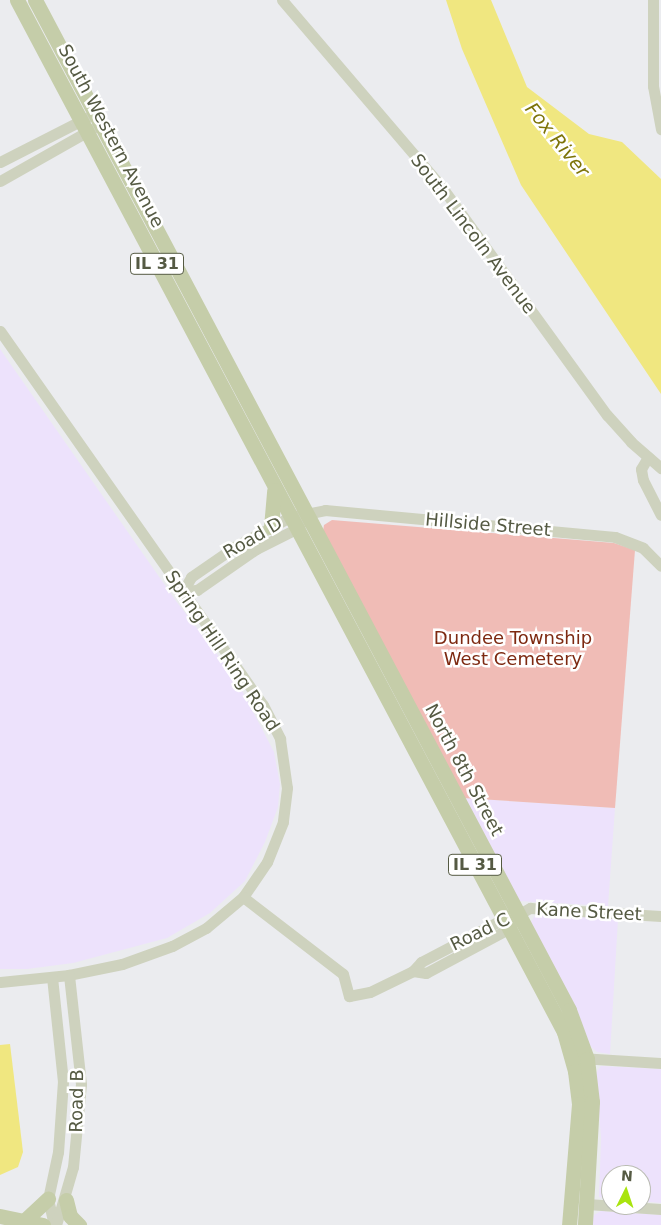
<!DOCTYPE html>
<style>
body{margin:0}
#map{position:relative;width:661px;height:1225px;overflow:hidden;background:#ebecef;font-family:"DejaVu Sans",sans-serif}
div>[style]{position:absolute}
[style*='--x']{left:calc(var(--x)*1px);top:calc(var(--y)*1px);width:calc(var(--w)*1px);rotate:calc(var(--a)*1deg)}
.commercial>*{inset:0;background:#ede2fc}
.green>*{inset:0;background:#f0bcb6}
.water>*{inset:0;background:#f0e780}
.minor>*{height:11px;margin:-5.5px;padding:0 5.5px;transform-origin:5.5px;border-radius:5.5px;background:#ced2be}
.major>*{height:15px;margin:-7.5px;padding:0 7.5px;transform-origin:7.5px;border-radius:7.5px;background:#c5cda9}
span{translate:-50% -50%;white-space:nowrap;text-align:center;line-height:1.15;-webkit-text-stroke:5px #fff;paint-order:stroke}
.shield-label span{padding:1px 4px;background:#fff;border:1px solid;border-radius:4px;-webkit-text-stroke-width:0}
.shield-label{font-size:16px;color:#555a43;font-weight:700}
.street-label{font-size:18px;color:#555a43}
.park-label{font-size:18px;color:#7d2911}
.water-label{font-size:19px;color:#7d7409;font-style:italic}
.north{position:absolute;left:601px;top:1165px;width:50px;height:50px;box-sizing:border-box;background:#fff;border:1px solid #bbbdb4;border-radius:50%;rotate:4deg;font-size:14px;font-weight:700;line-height:20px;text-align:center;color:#555a43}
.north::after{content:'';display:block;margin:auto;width:18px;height:22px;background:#a9e40f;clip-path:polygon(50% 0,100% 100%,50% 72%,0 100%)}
</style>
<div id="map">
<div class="commercial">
<div style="clip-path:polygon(0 349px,176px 601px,236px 679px,274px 752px,280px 784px,278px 807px,265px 842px,245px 881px,210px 913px,167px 938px,73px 963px,27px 969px,0 969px)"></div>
<div style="clip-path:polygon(464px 798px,615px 808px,608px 906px,518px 901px)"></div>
<div style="clip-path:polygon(536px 914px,618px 919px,610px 1054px,597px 1052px,589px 1045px,533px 927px,531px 922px)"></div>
<div style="clip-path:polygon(601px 1066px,661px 1069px,661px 1203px,641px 1201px,641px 1175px,611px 1175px,611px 1199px,599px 1197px,601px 1138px,596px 1073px)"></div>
<div style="clip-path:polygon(601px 1211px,661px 1215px,661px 1225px,592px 1225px,594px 1215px)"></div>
</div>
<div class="green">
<div style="clip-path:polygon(332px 520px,614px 543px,635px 550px,615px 808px,463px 798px,323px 531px,324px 525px)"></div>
</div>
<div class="water">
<div style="clip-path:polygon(446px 0,491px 0,527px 87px,589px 134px,622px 142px,661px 179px,661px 394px,521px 185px,462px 49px)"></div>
<div style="clip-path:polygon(10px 1044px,23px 1152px,18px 1167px,0 1175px,0 1045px)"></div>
</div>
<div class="minor">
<div style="--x:282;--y:0;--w:245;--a:49.5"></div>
<div style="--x:441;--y:186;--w:283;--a:54.1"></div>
<div style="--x:607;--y:415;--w:36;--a:48"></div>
<div style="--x:631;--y:442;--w:40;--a:41"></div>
<div style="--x:653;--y:0;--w:86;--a:90"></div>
<div style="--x:653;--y:86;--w:44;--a:79.5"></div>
<div style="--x:0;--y:162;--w:97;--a:-27.1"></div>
<div style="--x:0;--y:181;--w:106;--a:-29.5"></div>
<div style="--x:0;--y:331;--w:457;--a:54.9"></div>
<div style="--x:263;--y:705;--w:38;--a:63"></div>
<div style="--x:280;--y:739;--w:49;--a:81.9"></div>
<div style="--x:287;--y:788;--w:34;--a:97"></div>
<div style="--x:283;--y:822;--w:43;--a:111.8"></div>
<div style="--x:267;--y:862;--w:42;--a:124.4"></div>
<div style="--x:243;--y:897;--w:48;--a:140"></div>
<div style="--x:206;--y:928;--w:38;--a:152"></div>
<div style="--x:172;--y:946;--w:53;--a:160.2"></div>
<div style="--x:122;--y:964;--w:54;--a:168.3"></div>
<div style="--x:69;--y:975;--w:69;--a:174.2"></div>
<div style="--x:648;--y:457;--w:14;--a:120"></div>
<div style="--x:641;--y:469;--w:11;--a:80"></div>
<div style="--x:643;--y:480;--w:39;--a:63"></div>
<div style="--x:183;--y:591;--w:16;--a:-60"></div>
<div style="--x:191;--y:577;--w:55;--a:-34.6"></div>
<div style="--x:236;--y:546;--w:61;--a:-28.2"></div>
<div style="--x:290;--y:517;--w:36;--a:-11"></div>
<div style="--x:325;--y:510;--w:291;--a:5.3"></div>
<div style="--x:615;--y:537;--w:30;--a:21"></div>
<div style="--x:643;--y:548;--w:25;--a:45"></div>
<div style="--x:183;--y:591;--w:14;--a:-4"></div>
<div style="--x:197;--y:590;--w:72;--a:-34.8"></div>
<div style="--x:256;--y:549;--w:45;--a:-26.6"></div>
<div style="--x:296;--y:529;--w:8;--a:-50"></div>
<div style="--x:243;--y:897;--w:126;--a:37.6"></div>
<div style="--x:343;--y:974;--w:23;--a:75"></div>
<div style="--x:349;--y:996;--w:21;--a:-11"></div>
<div style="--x:370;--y:992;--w:48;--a:-26"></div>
<div style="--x:413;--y:971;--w:12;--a:-48"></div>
<div style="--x:421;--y:962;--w:99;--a:-27.6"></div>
<div style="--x:413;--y:971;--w:13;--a:9"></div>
<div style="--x:426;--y:973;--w:93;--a:-28.2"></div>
<div style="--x:508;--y:929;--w:19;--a:-54"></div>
<div style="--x:519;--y:914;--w:13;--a:-29"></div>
<div style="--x:530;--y:908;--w:131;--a:3.5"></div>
<div style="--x:52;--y:977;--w:105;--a:84"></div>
<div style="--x:63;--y:1081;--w:71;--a:94"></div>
<div style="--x:58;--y:1152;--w:48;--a:102"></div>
<div style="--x:48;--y:1199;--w:27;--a:77"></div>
<div style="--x:580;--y:1058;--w:81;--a:3.5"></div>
<div style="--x:587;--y:1204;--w:74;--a:3.9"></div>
<div style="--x:56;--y:1225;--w:60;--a:-73.7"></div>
<div style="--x:73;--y:1167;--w:83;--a:-84.5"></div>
<div style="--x:81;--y:1084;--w:110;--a:-96.3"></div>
</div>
<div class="major">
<div style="--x:17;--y:0;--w:1168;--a:62.07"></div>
<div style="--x:564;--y:1032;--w:41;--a:74.2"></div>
<div style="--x:575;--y:1071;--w:33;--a:83"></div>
<div style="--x:579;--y:1104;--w:121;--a:94.7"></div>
<div style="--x:35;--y:0;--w:1142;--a:62.13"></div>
<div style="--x:569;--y:1010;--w:52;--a:69.8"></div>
<div style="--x:587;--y:1059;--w:43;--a:83.4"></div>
<div style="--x:592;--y:1102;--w:123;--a:93.3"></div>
<div style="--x:271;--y:527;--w:37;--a:-85"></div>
<div style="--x:66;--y:1200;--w:16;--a:76"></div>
<div style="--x:70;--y:1216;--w:13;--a:45"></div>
<div style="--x:0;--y:1216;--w:44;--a:11.8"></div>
<div style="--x:24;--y:1221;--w:33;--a:-43"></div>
</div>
<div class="shield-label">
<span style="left:157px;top:264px">IL 31</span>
<span style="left:475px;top:865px">IL 31</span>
</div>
<div class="street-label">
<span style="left:111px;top:136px;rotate:62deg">South Western Avenue</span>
<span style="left:473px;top:234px;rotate:53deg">South Lincoln Avenue</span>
<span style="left:488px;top:525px;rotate:5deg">Hillside Street</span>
<span style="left:253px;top:538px;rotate:-30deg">Road D</span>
<span style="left:222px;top:651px;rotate:56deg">Spring Hill Ring Road</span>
<span style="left:464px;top:770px;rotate:62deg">North 8th Street</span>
<span style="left:589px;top:912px;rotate:3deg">Kane Street</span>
<span style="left:480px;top:932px;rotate:-26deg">Road C</span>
<span style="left:77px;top:1101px;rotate:-89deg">Road B</span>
</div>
<div class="park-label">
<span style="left:513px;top:649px">Dundee Township<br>West Cemetery</span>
</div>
<div class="water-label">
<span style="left:557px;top:140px;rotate:51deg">Fox River</span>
</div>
<div class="north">N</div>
</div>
